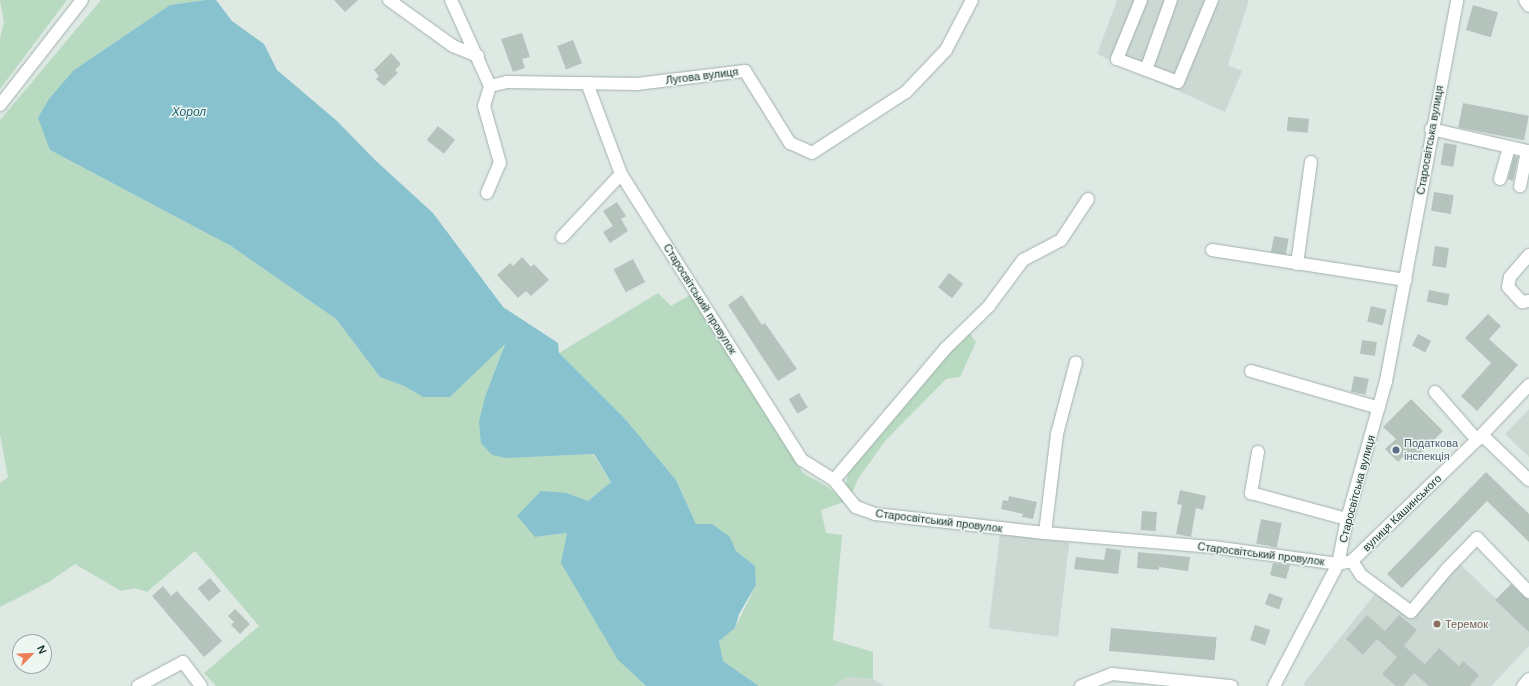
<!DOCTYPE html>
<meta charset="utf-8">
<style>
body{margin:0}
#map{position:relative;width:1529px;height:686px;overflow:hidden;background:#dee9e4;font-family:Helvetica,sans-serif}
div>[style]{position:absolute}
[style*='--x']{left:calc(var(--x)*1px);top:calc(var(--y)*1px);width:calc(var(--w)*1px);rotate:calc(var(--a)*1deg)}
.built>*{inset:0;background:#ccd9d3;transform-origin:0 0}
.green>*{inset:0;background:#b7dac1}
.water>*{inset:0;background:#87c2ce}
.building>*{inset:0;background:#b4c4bd;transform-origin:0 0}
.roads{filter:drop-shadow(0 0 1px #a1b0ab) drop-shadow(0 0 1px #a1b0ab)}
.minor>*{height:12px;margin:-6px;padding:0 6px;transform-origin:6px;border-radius:6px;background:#fff}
.dots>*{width:11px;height:11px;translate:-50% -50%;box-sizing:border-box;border:2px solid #eef6f2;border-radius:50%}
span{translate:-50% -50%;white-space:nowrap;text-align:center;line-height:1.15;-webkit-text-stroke:3px #eef6f2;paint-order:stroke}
.street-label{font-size:11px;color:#203832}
.service-label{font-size:11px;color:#4e5e75}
.left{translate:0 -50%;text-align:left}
.education-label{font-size:11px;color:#785e54}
.water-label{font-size:12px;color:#1d6372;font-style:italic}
.north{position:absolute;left:12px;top:634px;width:40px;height:40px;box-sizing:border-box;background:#eef6f2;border:1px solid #9caaa5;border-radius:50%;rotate:66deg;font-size:11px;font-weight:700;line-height:16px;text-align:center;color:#203832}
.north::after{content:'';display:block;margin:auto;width:14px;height:18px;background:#ed7e58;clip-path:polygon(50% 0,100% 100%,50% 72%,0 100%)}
</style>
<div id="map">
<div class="built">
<div style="clip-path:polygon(1117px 0,1249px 0,1228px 65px,1242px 71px,1225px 112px,1097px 54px)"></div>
<div style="clip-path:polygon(1529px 409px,1529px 457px,1505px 434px)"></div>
<div style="left:1000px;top:534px;width:70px;height:95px;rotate:7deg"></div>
<div style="clip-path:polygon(1458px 562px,1529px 631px,1529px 646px,1491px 686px,1306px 686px,1303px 684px,1375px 594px,1412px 616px)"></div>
<div style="clip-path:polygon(848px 677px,873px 679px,884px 686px,833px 686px)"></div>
</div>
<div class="green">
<div style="clip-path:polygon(0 0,67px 0,0 89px,0 39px,4px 22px)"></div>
<div style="clip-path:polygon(101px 0,206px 0,170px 5px,74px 70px,50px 150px,231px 246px,336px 319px,380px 377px,404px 386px,423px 397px,450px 397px,505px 343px,486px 394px,506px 458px,593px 454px,611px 482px,588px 501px,567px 493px,535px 537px,568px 533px,618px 660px,646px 686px,216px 686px,204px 673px,259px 626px,195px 551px,147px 592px,135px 588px,121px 591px,75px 564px,49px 582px,0 607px,0 483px,8px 477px,0 435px,0 120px)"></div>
<div style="clip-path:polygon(658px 293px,671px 306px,690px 295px,803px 473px,828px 487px,840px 498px,844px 494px,848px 474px,950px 353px,970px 334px,976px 342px,960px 377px,946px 379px,885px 441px,858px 479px,849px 500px,821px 510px,826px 533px,842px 535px,833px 640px,873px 652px,873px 679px,848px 677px,833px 686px,759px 686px,723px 661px,719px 641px,735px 628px,756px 585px,755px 566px,736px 551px,730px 537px,696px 524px,676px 480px,627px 421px,559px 353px)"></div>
</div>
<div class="water">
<div style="clip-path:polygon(206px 0,216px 0,232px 21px,264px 44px,277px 70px,337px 121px,375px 160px,433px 213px,503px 307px,558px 343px,559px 353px,627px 421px,676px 480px,696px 524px,712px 524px,730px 537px,736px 551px,755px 566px,756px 585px,739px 614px,735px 628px,719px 641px,723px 661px,759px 686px,646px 686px,618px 660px,561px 563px,567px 533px,535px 537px,517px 516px,541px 491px,567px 493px,588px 501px,611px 482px,594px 454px,506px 458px,492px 455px,481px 443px,479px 421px,486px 394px,505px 344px,450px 397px,423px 397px,404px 386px,380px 377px,336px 319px,231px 246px,50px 150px,38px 118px,49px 99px,74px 70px,170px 5px)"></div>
</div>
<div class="building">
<div style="clip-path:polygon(334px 0,358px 0,345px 12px)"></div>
<div style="left:1473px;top:5px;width:26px;height:26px;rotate:16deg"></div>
<div style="clip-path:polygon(522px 33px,530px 57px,522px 59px,525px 68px,513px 72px,501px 39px)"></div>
<div style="left:573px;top:40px;width:25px;height:17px;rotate:69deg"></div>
<div style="clip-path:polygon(391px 53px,401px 64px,395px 70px,398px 73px,384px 86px,376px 79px,379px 76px,374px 70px)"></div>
<div style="left:1463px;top:103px;width:67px;height:25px;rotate:11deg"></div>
<div style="left:1288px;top:117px;width:21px;height:14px;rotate:5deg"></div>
<div style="left:438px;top:126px;width:22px;height:18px;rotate:39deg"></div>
<div style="left:1444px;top:143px;width:13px;height:22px;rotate:9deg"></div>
<div style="clip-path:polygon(1514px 156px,1518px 157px,1513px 181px,1508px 179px)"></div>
<div style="left:1434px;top:192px;width:20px;height:19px;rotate:9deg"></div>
<div style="clip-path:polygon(617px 202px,626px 216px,621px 219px,628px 231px,610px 243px,603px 232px,613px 226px,603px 211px)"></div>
<div style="left:1274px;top:236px;width:15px;height:16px;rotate:11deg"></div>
<div style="left:1435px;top:246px;width:14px;height:20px;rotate:8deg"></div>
<div style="clip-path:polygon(522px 257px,531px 267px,534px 264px,549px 280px,531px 296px,526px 291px,518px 298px,497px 275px,510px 263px,513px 266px)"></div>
<div style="left:633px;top:259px;width:26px;height:22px;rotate:62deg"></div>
<div style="left:949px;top:273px;width:18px;height:18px;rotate:38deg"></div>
<div style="left:1429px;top:290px;width:21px;height:12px;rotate:11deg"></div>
<div style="clip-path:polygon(742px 295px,762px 325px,765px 323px,797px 369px,778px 381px,728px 305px)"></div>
<div style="left:1371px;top:306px;width:16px;height:16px;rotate:14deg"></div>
<div style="clip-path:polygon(1488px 314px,1501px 326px,1489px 339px,1518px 365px,1477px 411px,1461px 396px,1491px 363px,1465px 338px)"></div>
<div style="left:1418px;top:334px;width:15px;height:13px;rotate:28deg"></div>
<div style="left:1362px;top:340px;width:15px;height:14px;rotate:8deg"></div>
<div style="left:1354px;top:376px;width:15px;height:16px;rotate:11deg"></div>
<div style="left:799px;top:393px;width:17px;height:12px;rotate:59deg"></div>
<div style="clip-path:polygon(1411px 399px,1443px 431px,1411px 463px,1404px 456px,1398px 462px,1385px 449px,1396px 439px,1383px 427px)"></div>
<div style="clip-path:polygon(1486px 472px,1529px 514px,1529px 542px,1487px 501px,1402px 588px,1387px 574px)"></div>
<div style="clip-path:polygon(1180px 490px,1206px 496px,1203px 510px,1196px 508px,1191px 537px,1176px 534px,1182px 505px,1177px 504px)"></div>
<div style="clip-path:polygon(1009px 496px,1037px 502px,1033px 519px,1022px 517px,1023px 514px,1001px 509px,1003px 500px,1008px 501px)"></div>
<div style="left:1142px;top:511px;width:15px;height:19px;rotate:4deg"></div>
<div style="left:1261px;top:519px;width:21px;height:25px;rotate:11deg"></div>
<div style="clip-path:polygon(1106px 548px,1121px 550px,1118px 574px,1074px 569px,1076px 557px,1104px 560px)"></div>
<div style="clip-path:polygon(1138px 552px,1190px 557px,1188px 571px,1159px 567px,1159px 570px,1137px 568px)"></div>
<div style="clip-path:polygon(1273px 563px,1290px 565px,1286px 579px,1270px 575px)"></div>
<div style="left:210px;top:578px;width:17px;height:16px;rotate:50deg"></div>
<div style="clip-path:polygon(1511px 584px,1529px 600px,1529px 632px,1495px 600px)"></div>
<div style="clip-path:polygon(163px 586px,171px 596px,177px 591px,222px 641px,204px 657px,152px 596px)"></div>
<div style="left:1269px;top:593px;width:15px;height:12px;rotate:20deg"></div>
<div style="clip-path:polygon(235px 609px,250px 624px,240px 634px,231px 625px,234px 622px,228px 616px)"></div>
<div style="clip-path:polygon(1367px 615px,1385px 631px,1399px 615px,1417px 630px,1404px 646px,1425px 664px,1439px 648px,1459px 666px,1463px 661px,1479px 675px,1470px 686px,1429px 686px,1414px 673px,1403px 686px,1396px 686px,1382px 674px,1397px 657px,1377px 639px,1363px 655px,1346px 639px)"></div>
<div style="left:1255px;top:625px;width:16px;height:16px;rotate:18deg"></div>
<div style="left:1111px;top:628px;width:106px;height:23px;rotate:5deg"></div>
</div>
<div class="roads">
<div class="minor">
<div style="--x:389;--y:0;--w:79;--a:35.7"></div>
<div style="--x:453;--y:46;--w:27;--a:22"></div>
<div style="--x:451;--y:0;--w:94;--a:65.6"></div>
<div style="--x:1141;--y:0;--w:64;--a:112.1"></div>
<div style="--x:1117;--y:59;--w:65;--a:20.7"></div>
<div style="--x:1178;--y:82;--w:89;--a:-67.5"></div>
<div style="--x:1525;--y:0;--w:7;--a:56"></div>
<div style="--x:1146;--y:70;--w:74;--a:-70.3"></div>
<div style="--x:587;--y:83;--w:97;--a:69.5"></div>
<div style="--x:621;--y:174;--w:338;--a:57.7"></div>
<div style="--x:802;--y:460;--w:38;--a:32"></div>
<div style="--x:834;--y:480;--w:35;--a:51"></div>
<div style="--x:856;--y:507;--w:20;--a:20"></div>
<div style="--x:875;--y:514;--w:171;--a:6.4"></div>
<div style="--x:1045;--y:533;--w:169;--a:4.8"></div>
<div style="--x:1213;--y:547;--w:126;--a:7.7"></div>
<div style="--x:1338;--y:564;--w:14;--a:-12"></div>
<div style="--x:1352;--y:561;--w:174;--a:-44.1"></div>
<div style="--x:1477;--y:440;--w:76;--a:-46.6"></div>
<div style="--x:490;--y:86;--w:17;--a:-13"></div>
<div style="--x:507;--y:82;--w:130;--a:0.9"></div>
<div style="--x:637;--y:84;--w:109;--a:-6.9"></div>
<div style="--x:745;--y:71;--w:85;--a:58"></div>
<div style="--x:790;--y:143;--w:24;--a:24"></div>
<div style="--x:812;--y:153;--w:112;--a:-33"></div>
<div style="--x:906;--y:92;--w:58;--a:-46.4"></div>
<div style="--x:946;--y:50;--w:56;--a:-62.5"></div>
<div style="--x:0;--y:105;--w:133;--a:-52"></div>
<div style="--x:1431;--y:129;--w:98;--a:12.9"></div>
<div style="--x:1527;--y:151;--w:36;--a:101"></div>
<div style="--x:1500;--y:179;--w:33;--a:-74"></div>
<div style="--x:487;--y:193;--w:33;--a:-67"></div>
<div style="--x:500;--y:163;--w:59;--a:-105.7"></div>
<div style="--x:484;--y:106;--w:21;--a:-73"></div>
<div style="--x:562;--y:237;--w:86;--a:-46.9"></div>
<div style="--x:1212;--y:250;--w:196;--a:8.8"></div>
<div style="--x:1529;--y:255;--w:29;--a:131"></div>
<div style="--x:1510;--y:277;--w:10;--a:101"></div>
<div style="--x:1508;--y:287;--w:21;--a:47"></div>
<div style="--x:1522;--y:302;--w:7;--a:-8"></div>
<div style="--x:1297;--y:264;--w:103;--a:-82.2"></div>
<div style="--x:1251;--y:371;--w:133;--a:16.1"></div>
<div style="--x:1435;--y:392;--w:64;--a:48.8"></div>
<div style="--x:1482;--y:435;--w:65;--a:43.8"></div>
<div style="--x:1258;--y:452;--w:42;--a:99.7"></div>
<div style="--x:1251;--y:493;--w:99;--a:15.2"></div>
<div style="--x:834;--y:480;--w:172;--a:-49.7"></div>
<div style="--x:945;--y:349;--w:62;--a:-44.3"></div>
<div style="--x:989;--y:306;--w:57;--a:-53.5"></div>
<div style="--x:1023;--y:260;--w:43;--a:-27.8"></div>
<div style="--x:1061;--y:240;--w:49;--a:-56.6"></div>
<div style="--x:1045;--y:533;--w:100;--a:-83.1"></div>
<div style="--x:1057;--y:434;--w:74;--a:-75.2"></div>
<div style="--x:1352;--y:561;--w:17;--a:57"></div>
<div style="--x:1361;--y:575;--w:62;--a:36.5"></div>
<div style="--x:1411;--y:612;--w:56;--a:-50.1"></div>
<div style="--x:1447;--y:569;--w:43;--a:-45.9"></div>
<div style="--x:1477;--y:538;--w:75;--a:46.1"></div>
<div style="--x:138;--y:686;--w:51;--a:-28.1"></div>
<div style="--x:183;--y:662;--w:30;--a:53"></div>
<div style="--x:1081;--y:686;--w:33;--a:-21"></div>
<div style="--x:1112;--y:674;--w:120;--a:5.8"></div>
<div style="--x:1274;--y:686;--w:138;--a:-62.3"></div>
<div style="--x:1338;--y:564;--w:46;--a:-78.7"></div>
<div style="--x:1347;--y:519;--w:143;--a:-74.2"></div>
<div style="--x:1386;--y:381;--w:388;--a:-79.4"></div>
<div style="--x:1523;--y:686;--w:9;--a:-49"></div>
</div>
</div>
<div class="dots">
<div style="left:1396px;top:450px;background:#5c6f8a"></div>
<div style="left:1437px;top:624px;background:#8d6e63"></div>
</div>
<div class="street-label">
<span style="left:702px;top:76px;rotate:-7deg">Лугова вулиця</span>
<span style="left:1430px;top:140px;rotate:-80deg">Старосвітська вулиця</span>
<span style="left:700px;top:299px;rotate:58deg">Старосвітський провулок</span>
<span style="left:1357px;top:489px;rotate:-75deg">Старосвітська вулиця</span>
<span style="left:1402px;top:513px;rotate:-44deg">вулиця Кашинського</span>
<span style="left:939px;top:521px;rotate:7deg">Старосвітський провулок</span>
<span style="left:1261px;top:554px;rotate:7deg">Старосвітський провулок</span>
</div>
<div class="service-label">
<span class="left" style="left:1404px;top:450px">Податкова<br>інспекція</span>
</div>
<div class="education-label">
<span class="left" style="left:1445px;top:624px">Теремок</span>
</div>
<div class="water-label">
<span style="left:189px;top:113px">Хорол</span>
</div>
<div class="north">N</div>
</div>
